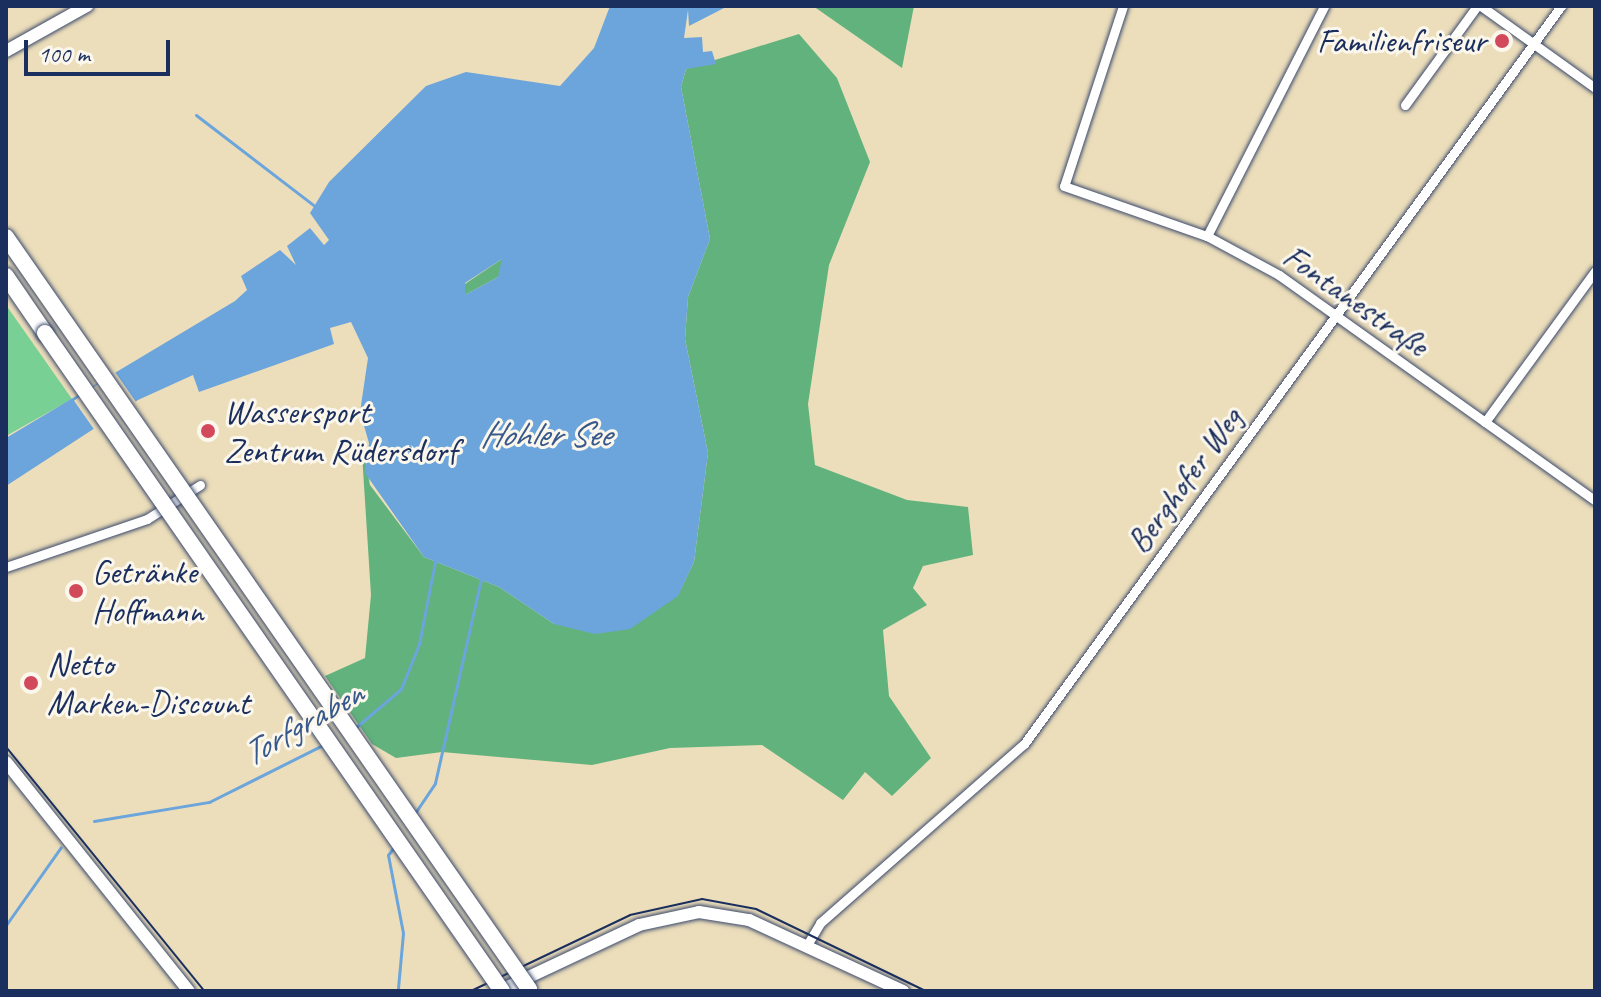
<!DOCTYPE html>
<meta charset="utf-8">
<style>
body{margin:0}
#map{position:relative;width:1601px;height:997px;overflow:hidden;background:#ecdebb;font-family:Caveat,sans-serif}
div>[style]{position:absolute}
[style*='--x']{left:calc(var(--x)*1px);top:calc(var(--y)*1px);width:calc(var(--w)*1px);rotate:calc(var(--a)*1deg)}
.green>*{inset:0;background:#78d095}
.forest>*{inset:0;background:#62b27e}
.water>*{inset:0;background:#6ca5db}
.pier>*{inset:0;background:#ecdebb;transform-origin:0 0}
.stream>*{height:3px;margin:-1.5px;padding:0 1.5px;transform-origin:1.5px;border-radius:1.5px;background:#6ca5db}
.roads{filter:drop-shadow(0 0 2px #3a496c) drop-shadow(0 0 2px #3a496c)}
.street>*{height:9px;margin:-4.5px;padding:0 4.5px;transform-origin:4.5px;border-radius:4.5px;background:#fff}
.secondary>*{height:12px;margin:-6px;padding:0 6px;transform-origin:6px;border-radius:6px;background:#fff}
.highway>*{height:16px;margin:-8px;padding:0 8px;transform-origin:8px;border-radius:8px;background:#fff}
.tram>*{height:2px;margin:-1px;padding:0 1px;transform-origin:1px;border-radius:1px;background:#1b2f5e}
.bridges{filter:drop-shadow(0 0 2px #3a496c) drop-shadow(0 0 2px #3a496c)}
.highway-bridge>*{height:16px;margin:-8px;padding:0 8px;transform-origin:8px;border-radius:8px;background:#fff}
.dots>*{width:22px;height:22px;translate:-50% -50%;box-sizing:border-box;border:4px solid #fbf7ec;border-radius:50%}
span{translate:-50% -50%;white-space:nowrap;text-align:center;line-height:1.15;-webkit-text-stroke:6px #fbf7ec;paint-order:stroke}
.poi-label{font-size:34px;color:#1b2f5e}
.right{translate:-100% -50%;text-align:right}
.left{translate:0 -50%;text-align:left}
.street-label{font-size:34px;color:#1b2f5e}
.water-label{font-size:36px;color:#37588a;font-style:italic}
.frame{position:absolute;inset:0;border:8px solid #1b2f5e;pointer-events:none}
.scale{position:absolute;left:24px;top:40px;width:146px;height:36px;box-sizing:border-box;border:4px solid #1b2f5e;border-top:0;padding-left:10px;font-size:24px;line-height:28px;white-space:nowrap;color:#1b2f5e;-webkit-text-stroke:6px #fbf7ec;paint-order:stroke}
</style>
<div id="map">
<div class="green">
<div style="clip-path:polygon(6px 305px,72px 399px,6px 436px)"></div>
</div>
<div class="forest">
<div style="clip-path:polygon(813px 6px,914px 6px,902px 68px)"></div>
<div style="clip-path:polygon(799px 34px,837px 78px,870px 162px,829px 265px,808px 404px,815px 465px,907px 500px,968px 507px,973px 555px,923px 566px,913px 588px,927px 605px,883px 630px,889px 696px,931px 758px,892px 796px,865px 772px,843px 800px,762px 745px,670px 748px,592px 765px,442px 752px,396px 758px,372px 744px,325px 676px,365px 658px,371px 595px,361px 438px,370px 485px,424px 557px,499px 587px,554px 624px,655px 611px,678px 595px,694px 562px,708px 453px,685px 339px,688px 297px,710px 239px,681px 87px,686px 69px)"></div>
<div style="clip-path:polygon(502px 259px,507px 263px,498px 277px,465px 295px,465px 284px)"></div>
</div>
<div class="water">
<div style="clip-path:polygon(evenodd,610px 6px,726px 7px,689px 26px,688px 10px,684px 38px,702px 37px,703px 52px,712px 51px,716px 64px,686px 69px,681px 87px,710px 239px,688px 297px,685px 339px,708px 453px,694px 562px,678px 596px,630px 629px,595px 634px,554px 624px,499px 587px,424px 557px,365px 473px,369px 443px,360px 412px,368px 358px,351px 322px,330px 328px,334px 344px,199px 392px,193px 375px,138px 400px,6px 486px,6px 438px,235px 301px,247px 290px,241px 276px,280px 250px,296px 265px,287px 246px,310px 228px,324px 245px,329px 240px,310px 213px,329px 182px,426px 86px,466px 72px,560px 86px,594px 48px,610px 6px,502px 259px,498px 277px,465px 295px,465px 283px,502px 259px)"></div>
</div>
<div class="pier">
<div style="left:115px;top:372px;width:40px;height:50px;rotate:55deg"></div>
</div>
<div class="stream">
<div style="--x:196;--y:115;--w:151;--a:37.5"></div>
<div style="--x:355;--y:728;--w:60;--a:-40.3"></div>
<div style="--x:401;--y:689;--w:48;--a:-68.2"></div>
<div style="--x:419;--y:644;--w:84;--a:-79"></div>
<div style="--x:415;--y:813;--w:36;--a:-56"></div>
<div style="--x:435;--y:783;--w:209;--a:-77.3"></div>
<div style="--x:94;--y:821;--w:117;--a:-9.4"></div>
<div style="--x:209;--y:802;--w:127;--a:-26.6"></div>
<div style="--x:394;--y:847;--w:10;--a:127"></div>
<div style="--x:388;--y:855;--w:79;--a:79.1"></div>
<div style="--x:403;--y:933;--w:55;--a:95.2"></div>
<div style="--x:6;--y:925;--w:95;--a:-54.8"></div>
</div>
<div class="roads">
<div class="street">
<div style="--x:1123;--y:6;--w:189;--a:108.1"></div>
<div style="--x:1064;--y:186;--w:151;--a:19.3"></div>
<div style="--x:1207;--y:236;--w:82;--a:28.4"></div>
<div style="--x:1279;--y:275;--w:388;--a:35.5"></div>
<div style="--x:1481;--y:6;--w:140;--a:35.7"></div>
<div style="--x:1405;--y:105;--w:122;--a:-54"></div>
<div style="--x:1207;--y:236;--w:258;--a:-63"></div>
<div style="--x:1485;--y:422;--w:187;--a:-53.9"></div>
<div style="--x:6;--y:567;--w:149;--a:-18.8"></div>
<div style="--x:147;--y:519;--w:63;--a:-32.7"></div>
<div style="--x:807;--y:945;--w:26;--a:-59"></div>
<div style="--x:820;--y:923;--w:271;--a:-41.3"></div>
<div style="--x:1024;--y:744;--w:913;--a:-53.96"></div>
</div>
<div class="secondary">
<div style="--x:6;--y:51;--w:93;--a:-29.1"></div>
<div style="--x:6;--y:762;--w:293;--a:51.4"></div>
<div style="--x:499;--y:991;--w:155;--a:-25.2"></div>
<div style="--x:639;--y:925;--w:61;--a:-12.2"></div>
<div style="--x:699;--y:912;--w:51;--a:9.1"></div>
<div style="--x:749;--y:920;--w:170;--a:24.8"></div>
</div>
<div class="highway">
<div style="--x:6;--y:276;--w:69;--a:55.6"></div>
</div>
</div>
<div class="tram">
<div style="--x:6;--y:747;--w:314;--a:50.9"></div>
<div style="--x:471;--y:991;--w:176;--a:-25.5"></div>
<div style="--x:630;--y:915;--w:74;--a:-12.5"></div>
<div style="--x:702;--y:899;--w:55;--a:10.5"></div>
<div style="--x:756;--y:909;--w:189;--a:25.8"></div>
</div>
<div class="bridges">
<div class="highway-bridge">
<div style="--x:6;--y:237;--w:916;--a:55.18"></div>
<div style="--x:45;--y:333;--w:801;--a:55.22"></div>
</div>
</div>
<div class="dots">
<div style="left:1502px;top:41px;background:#d1495b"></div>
<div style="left:208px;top:431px;background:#d1495b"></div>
<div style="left:76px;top:591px;background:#d1495b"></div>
<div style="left:31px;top:683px;background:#d1495b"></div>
</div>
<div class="poi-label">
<span class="right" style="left:1486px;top:41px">Familienfriseur</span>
<span class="left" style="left:224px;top:431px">Wassersport<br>Zentrum Rüdersdorf</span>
<span class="left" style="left:92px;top:591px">Getränke<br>Hoffmann</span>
<span class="left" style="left:47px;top:683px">Netto<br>Marken-Discount</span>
</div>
<div class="street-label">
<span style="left:1356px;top:300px;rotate:35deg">Fontanestraße</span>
<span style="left:1184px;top:480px;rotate:-54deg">Berghofer Weg</span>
</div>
<div class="water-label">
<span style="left:545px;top:435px">Hohler See</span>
<span style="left:302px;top:724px;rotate:-30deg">Torfgraben</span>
</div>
<div class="frame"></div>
<div class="scale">100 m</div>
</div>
